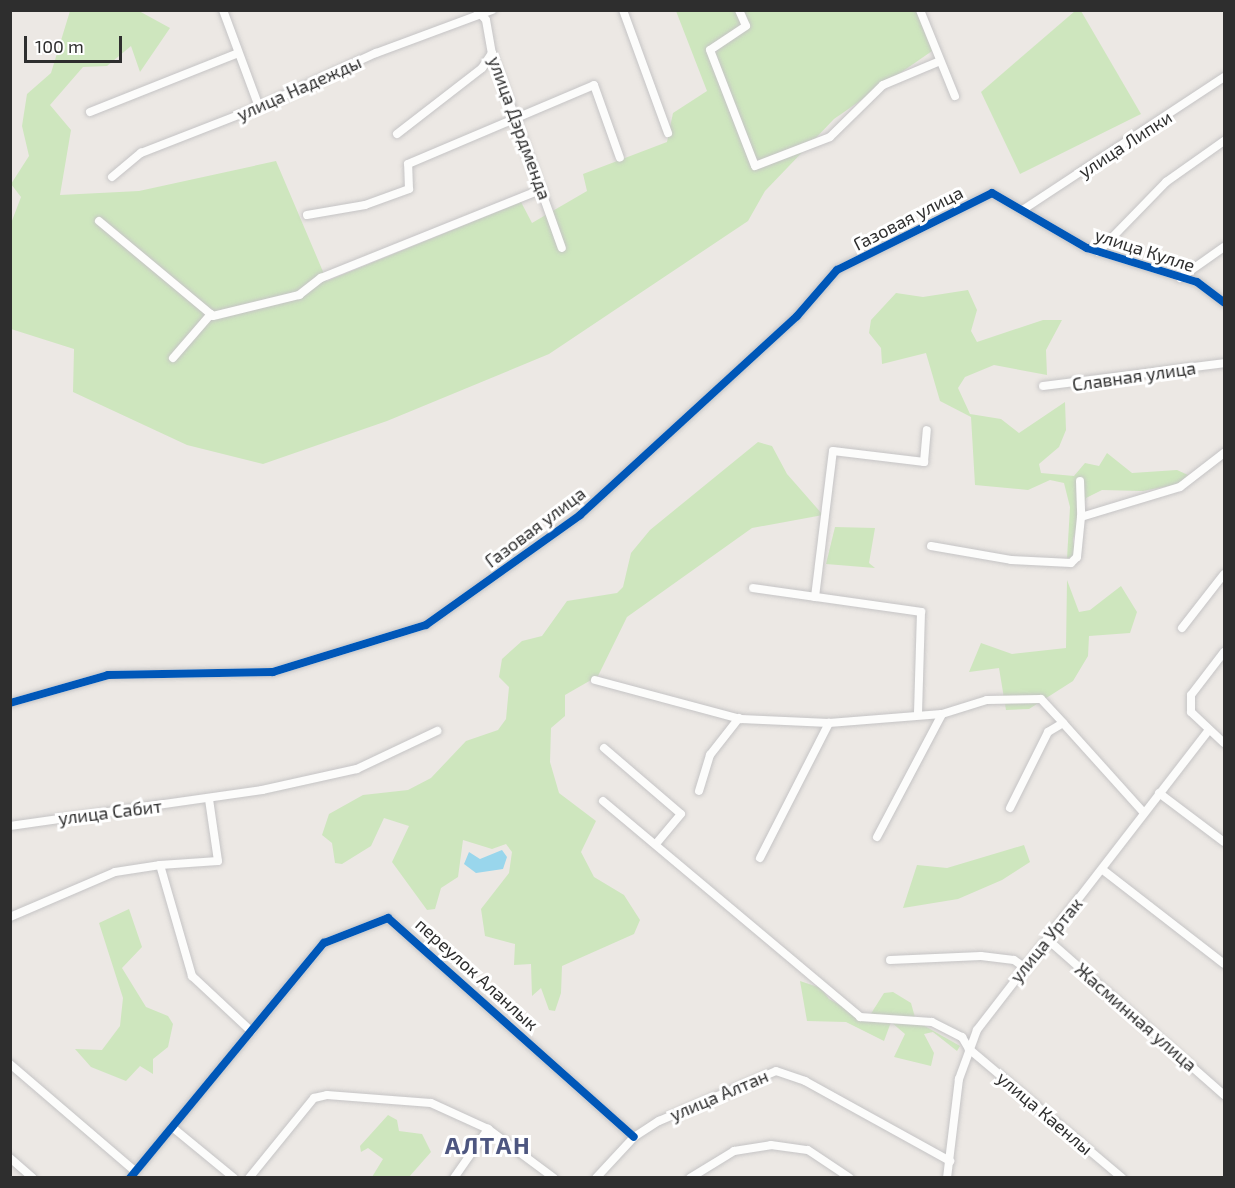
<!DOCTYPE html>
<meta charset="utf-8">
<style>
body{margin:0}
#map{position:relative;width:1235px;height:1188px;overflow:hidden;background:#ece8e4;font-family:"Exo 2",sans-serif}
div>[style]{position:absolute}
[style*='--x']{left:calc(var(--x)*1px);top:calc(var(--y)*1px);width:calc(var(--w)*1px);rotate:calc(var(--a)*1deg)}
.green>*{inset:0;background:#cee6be}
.water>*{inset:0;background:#99d6ec}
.roads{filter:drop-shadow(0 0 2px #c5c4c5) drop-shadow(0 0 2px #c5c4c5)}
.street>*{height:8px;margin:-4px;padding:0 4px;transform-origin:4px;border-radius:4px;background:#fcfcfb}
.cycleway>*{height:8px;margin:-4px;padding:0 4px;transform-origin:4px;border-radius:4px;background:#0057b8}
span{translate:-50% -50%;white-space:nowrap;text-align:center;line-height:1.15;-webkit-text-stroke:6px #fff;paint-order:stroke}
.street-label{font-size:18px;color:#2e2e2e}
.district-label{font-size:24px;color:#4d5680;font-weight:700;letter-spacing:1.5px}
.frame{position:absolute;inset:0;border:12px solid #2e2e2e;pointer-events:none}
.scale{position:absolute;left:24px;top:36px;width:98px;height:27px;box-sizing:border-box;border:3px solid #2e2e2e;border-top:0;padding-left:8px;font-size:18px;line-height:21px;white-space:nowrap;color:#2e2e2e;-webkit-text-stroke:4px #fff;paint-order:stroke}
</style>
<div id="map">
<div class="green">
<div style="clip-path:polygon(70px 11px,139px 11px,170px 28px,140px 72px,131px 46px,107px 66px,83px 67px,50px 105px,71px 130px,60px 195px,139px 191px,276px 161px,327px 281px,521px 202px,532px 223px,587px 191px,583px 174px,667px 142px,673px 113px,707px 91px,676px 11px,916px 11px,932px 51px,834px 119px,765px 191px,748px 221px,549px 354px,387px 421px,263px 464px,187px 445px,73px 392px,74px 349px,11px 329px,10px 226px,21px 197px,11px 184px,29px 156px,22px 126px,27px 94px,51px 73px)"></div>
<div style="clip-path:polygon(1075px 11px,1081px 11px,1141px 114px,1020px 174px,981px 92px)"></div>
<div style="clip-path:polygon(968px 290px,977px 310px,971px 331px,977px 342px,1043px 320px,1062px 320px,1046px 350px,1047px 375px,994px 365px,965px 377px,958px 388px,970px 414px,1001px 419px,1019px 433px,1065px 402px,1066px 430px,1059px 447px,1039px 464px,1041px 473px,1074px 476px,1085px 463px,1099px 466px,1107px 453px,1132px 473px,1177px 470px,1188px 475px,1179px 484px,1143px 491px,1102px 490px,1086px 498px,1073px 539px,1075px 555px,1067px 559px,1070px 507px,1064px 483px,1050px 480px,1028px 490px,975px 485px,971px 417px,940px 401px,926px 353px,882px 364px,881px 348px,869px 333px,871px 320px,896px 293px,923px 297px)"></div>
<div style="clip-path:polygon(758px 442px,772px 446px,787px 474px,823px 515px,752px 528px,627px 617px,598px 676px,565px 695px,565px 716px,551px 728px,550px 762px,559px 793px,596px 821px,581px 852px,594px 877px,624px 895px,640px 920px,634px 934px,562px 966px,561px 993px,555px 1011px,549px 1010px,541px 988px,532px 996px,531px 964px,514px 965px,515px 944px,485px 936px,481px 909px,509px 873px,512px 852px,506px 844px,492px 849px,463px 840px,458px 877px,441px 888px,435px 909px,427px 910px,392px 862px,409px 826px,384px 818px,371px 846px,342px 864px,335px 863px,332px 843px,322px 835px,329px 814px,363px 795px,408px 790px,431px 778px,466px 741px,498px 730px,506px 719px,509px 687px,499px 677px,502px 659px,522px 641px,542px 636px,567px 601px,617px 593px,623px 587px,631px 553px,650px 530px)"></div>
<div style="clip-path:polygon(835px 527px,875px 528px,869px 563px,875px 568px,826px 564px)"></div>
<div style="clip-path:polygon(1067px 580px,1079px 612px,1090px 610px,1121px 586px,1137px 612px,1130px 633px,1089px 636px,1088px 656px,1073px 681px,1029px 709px,1006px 710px,999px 668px,969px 672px,981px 643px,1012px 654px,1066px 648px)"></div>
<div style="clip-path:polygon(1024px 845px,1030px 862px,1002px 880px,958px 899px,903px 908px,917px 865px,947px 868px)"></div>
<div style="clip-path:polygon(129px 909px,142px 947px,122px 968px,146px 1007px,168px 1016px,173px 1024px,168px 1047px,153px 1059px,153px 1074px,140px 1066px,126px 1081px,91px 1067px,75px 1049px,102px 1050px,120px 1026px,123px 998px,99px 923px)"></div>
<div style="clip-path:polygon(800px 981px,821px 988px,829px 999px,867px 1020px,884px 993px,893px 992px,911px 1003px,916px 1021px,960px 1046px,957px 1051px,933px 1032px,924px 1034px,934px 1053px,931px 1066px,894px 1057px,905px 1034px,891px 1022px,884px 1041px,846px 1022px,807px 1021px)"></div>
<div style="clip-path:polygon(388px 1115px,397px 1120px,399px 1131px,422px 1134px,431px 1152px,409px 1177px,372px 1177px,383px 1159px,368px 1148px,361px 1152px,360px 1146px)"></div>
</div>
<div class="water">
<div style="clip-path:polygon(502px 850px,507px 857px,503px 869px,476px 873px,464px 864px,469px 852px,480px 859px)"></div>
</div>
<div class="roads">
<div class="street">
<div style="--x:223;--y:10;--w:103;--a:69.6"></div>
<div style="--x:477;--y:10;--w:13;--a:48"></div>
<div style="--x:486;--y:20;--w:34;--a:80"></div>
<div style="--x:492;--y:53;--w:207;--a:70.3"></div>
<div style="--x:623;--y:10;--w:131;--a:69.9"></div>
<div style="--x:739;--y:10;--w:17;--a:66"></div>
<div style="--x:746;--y:26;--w:43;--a:146.3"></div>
<div style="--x:710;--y:50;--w:124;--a:68.8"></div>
<div style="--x:755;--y:166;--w:80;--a:-21.1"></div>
<div style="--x:830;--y:137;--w:74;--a:-44.5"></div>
<div style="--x:883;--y:85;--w:62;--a:-22.8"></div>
<div style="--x:920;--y:10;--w:93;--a:67.9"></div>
<div style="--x:90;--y:112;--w:157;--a:-21.7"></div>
<div style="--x:397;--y:134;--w:108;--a:-37.8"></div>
<div style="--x:482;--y:68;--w:18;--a:-56"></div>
<div style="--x:112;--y:177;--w:38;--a:-40"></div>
<div style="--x:141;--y:153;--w:127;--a:-21.3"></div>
<div style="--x:259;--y:107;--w:129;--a:-24.8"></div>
<div style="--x:376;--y:53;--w:124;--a:-20.3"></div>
<div style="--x:1024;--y:209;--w:240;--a:-33.4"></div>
<div style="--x:307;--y:215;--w:59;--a:-9.8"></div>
<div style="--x:365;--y:205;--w:47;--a:-20"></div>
<div style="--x:409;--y:189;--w:25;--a:-92"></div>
<div style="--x:408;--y:164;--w:202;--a:-23"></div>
<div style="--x:594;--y:85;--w:77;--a:70.4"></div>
<div style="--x:99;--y:221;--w:148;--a:39.8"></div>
<div style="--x:213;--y:316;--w:89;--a:-13.7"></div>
<div style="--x:299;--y:295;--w:28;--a:-38"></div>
<div style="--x:321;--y:278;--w:238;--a:-21.9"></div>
<div style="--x:1098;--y:252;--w:98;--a:-45.8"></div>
<div style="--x:1166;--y:182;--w:71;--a:-35.3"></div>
<div style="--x:1180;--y:278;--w:54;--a:-35.2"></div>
<div style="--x:173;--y:358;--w:58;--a:-49.2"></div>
<div style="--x:1043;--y:386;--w:182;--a:-7.2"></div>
<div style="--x:1080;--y:481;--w:36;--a:88"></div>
<div style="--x:931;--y:546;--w:81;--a:9.9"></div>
<div style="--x:1011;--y:560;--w:60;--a:2.9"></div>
<div style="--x:1071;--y:563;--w:8;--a:-45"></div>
<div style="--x:1077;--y:557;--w:40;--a:-84.3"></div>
<div style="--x:1081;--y:517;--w:103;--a:-16.9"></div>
<div style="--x:1180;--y:487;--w:56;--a:-37.7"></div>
<div style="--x:753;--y:588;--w:170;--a:8.1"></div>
<div style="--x:921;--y:612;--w:102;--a:91.7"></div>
<div style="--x:815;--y:597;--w:147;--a:-83"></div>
<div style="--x:833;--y:451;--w:92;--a:6.9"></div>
<div style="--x:924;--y:462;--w:32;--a:-85"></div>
<div style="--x:1182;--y:628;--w:68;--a:-52.1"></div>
<div style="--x:1224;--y:652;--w:54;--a:127.5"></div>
<div style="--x:1191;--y:695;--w:17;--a:90"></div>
<div style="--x:1191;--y:712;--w:45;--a:43.2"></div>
<div style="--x:595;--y:680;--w:151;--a:15"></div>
<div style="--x:741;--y:719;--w:88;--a:2.6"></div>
<div style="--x:829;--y:723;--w:113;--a:-4.6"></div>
<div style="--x:10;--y:703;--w:102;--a:-15.9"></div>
<div style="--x:108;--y:675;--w:165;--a:-1"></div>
<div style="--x:273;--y:672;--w:160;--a:-17.1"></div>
<div style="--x:426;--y:625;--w:189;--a:-35.5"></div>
<div style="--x:580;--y:515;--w:294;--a:-42.5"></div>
<div style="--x:797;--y:316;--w:61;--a:-49"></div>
<div style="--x:837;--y:270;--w:173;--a:-26.4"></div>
<div style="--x:992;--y:193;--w:110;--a:30.1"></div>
<div style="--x:1087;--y:248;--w:115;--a:17.2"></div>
<div style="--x:1197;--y:282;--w:34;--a:37"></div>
<div style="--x:604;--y:748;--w:101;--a:40.6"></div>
<div style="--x:681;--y:814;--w:38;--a:130"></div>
<div style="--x:699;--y:791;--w:38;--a:-73"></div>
<div style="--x:710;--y:755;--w:47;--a:-51.9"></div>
<div style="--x:1159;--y:793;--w:81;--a:37"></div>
<div style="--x:603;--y:801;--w:336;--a:40"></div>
<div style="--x:860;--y:1017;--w:72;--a:4"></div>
<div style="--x:932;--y:1022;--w:34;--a:27"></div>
<div style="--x:962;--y:1037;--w:14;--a:60"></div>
<div style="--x:969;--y:1049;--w:200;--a:40.1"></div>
<div style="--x:1010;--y:808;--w:85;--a:-63.4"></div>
<div style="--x:1048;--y:732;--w:17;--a:-31"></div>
<div style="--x:1063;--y:723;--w:121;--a:48"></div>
<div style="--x:10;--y:826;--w:255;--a:-8.1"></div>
<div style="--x:262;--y:790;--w:97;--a:-12.5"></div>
<div style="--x:357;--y:769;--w:89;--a:-25.4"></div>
<div style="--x:877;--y:837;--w:139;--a:-62.1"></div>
<div style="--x:942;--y:714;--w:47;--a:-17.3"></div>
<div style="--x:987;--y:700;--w:54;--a:-1.1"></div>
<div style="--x:1041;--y:699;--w:33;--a:47"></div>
<div style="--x:760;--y:858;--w:152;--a:-62.9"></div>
<div style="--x:160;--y:865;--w:58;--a:-3.9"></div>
<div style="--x:218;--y:861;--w:63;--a:-98.3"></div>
<div style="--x:1103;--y:870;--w:153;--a:37.8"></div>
<div style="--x:10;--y:917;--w:114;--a:-23.2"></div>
<div style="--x:115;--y:872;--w:46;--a:-8.8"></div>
<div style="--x:160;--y:865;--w:116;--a:73.9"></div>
<div style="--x:192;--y:976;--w:81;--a:43"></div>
<div style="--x:1047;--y:939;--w:236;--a:41.4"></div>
<div style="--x:890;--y:960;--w:91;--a:-2.5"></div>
<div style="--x:981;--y:956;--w:33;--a:7"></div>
<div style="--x:1014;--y:960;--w:12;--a:35"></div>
<div style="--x:10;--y:1064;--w:165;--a:40.6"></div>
<div style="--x:172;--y:1127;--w:80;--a:39.4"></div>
<div style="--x:10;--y:1158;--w:30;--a:41"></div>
<div style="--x:130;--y:1178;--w:305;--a:-50.5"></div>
<div style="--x:324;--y:943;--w:69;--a:-21.3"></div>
<div style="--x:388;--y:918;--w:329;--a:41.7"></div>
<div style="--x:249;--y:1178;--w:103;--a:-50.9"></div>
<div style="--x:314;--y:1098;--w:13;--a:-13"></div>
<div style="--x:327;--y:1095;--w:104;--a:4.4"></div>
<div style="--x:431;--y:1103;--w:63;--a:24.5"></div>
<div style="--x:488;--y:1129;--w:82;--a:36.6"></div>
<div style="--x:454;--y:1178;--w:60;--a:-55.2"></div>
<div style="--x:596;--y:1178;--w:56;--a:-47.2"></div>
<div style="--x:634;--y:1137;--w:30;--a:-33"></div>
<div style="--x:659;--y:1121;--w:127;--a:-23.1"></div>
<div style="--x:776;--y:1071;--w:31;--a:19"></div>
<div style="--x:805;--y:1081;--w:166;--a:28.9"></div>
<div style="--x:690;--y:1178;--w:52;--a:-31.5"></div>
<div style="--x:734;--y:1151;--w:37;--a:-9"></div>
<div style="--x:771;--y:1145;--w:37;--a:8"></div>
<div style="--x:808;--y:1150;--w:50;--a:33.7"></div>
<div style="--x:947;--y:1178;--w:100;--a:-83.1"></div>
<div style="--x:959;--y:1079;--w:52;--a:-69.8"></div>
<div style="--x:977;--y:1030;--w:378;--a:-52.3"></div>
</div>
</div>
<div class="cycleway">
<div style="--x:10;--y:703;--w:102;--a:-15.9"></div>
<div style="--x:108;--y:675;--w:165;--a:-1"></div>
<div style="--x:273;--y:672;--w:160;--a:-17.1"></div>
<div style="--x:426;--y:625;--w:189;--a:-35.5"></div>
<div style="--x:580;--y:515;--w:294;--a:-42.5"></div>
<div style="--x:797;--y:316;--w:61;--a:-49"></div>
<div style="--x:837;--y:270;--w:173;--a:-26.4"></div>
<div style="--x:992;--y:193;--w:110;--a:30.1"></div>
<div style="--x:1087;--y:248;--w:115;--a:17.2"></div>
<div style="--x:1197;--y:282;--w:34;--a:37"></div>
<div style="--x:130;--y:1178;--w:305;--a:-50.5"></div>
<div style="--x:324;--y:943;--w:69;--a:-21.3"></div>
<div style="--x:388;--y:918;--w:329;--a:41.7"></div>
</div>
<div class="street-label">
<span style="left:299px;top:88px;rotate:-24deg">улица Надежды</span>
<span style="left:520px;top:128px;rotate:70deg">улица Дэрдменда</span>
<span style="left:1125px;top:144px;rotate:-33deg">улица Липки</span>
<span style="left:908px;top:218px;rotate:-27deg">Газовая улица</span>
<span style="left:1145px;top:250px;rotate:18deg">улица Кулле</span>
<span style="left:1134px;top:376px;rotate:-8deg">Славная улица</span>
<span style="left:535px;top:527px;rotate:-37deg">Газовая улица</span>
<span style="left:110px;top:812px;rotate:-7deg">улица Сабит</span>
<span style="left:1046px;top:940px;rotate:-51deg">улица Уртак</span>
<span style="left:477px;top:974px;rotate:42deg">переулок Аланлык</span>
<span style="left:1136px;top:1017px;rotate:41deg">Жасминная улица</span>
<span style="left:719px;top:1095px;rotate:-23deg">улица Алтан</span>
<span style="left:1045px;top:1113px;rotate:40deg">улица Каенлы</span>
</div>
<div class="district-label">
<span style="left:488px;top:1145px">АЛТАН</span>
</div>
<div class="frame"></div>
<div class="scale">100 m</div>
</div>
